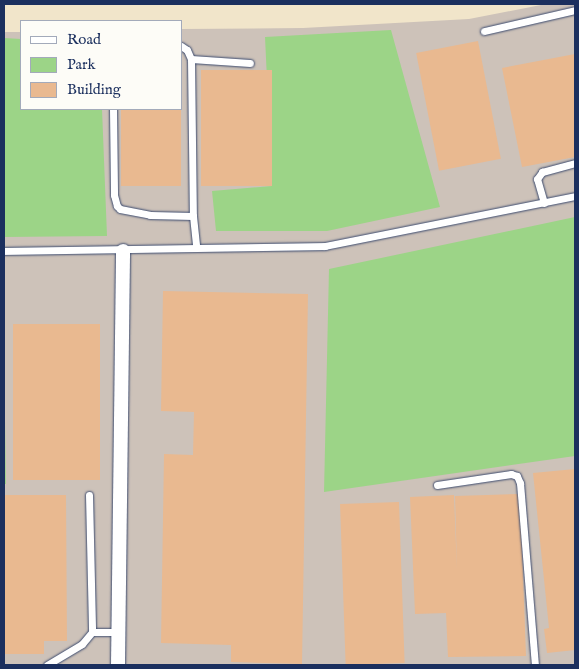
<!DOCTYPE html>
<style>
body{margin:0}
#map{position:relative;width:579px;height:669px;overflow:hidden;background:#f1e5ca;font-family:"IM FELL English",serif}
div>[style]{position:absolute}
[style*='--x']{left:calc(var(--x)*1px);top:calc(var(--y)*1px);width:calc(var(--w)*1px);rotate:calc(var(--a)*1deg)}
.industrial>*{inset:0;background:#cdc2b9}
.green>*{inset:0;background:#9cd487}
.building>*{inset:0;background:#e9b990;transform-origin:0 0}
.roads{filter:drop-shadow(0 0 1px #3b4a6e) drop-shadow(0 0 1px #3b4a6e)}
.lane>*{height:7px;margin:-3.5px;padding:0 3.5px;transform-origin:3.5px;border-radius:3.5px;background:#fff}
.street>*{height:14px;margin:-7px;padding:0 7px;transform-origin:7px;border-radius:7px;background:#fff}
span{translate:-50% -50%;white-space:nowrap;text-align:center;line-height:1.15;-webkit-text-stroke:4px #fdfcf7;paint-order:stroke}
.frame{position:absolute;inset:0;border:5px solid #1b2f5e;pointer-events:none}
.legend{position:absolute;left:20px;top:20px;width:162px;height:90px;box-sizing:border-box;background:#fdfcf7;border:1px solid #a3aaba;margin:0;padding:6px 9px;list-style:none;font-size:15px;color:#1b2f5e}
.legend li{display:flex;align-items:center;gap:10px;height:25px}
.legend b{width:25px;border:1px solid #a3aaba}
</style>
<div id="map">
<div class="industrial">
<div style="clip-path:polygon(546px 4px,575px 4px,575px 665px,4px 665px,4px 32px,21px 32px,21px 109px,181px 109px,181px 29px,303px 28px,469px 19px)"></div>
</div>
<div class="green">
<div style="clip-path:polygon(391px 30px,440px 207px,327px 231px,216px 231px,212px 191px,272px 186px,265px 37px)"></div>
<div style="clip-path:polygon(4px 38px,21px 39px,21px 109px,102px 109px,107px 236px,4px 237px)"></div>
<div style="clip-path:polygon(575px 217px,575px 456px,324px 492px,329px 269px)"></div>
<div style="clip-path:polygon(4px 358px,6px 484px,4px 484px)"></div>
</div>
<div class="building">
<div style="left:478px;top:41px;width:120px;height:63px;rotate:79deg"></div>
<div style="clip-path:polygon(575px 54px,575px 157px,522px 167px,502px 68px)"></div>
<div style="left:201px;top:70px;width:71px;height:116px"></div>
<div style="left:121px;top:109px;width:60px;height:77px"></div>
<div style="clip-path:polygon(163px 291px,308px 294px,302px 664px,231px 662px,231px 645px,161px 643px,164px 454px,193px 455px,194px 412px,161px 411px)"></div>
<div style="left:13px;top:324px;width:87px;height:156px"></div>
<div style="clip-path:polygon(575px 469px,575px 650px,547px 653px,544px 629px,549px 628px,533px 473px)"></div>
<div style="clip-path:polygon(520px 494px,526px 656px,448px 657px,446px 613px,415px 614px,410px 497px,454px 495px,457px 571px,455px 496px)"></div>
<div style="clip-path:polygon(4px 495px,66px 495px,67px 641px,44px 641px,44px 654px,4px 654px)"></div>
<div style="left:399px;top:502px;width:161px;height:59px;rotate:88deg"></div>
</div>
<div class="roads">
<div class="lane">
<div style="--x:484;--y:31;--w:93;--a:-13"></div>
<div style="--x:181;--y:46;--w:7;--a:34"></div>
<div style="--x:187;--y:50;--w:10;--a:66"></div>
<div style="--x:191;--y:59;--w:157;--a:89.3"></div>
<div style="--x:193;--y:216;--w:31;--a:84"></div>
<div style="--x:191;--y:59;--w:59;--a:3.9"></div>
<div style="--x:113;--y:109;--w:86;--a:89.3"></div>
<div style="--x:114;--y:195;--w:11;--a:75"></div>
<div style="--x:117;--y:206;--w:4;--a:45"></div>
<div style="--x:120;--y:209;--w:31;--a:11"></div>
<div style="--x:150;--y:215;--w:43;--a:1.3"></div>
<div style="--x:544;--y:203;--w:25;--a:-106"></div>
<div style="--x:537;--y:179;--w:9;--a:-54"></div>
<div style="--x:542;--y:172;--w:34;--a:-15"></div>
<div style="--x:4;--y:251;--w:321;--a:-0.9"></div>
<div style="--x:325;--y:246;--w:255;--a:-11.3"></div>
<div style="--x:437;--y:485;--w:75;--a:-8.5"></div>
<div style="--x:511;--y:474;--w:6;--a:18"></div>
<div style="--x:517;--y:476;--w:8;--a:67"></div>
<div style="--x:520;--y:483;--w:183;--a:85.3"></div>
<div style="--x:89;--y:495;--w:137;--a:88.7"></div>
<div style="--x:92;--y:632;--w:27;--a:0"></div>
<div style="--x:47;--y:665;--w:41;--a:-31"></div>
<div style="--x:82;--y:644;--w:16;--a:-50"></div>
</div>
<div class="street">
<div style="--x:118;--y:665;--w:414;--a:-89.3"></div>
</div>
</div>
<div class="frame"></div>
<ul class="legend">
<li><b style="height:6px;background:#fff"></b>Road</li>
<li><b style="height:14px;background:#9cd487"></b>Park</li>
<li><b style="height:14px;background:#e9b990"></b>Building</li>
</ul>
</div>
